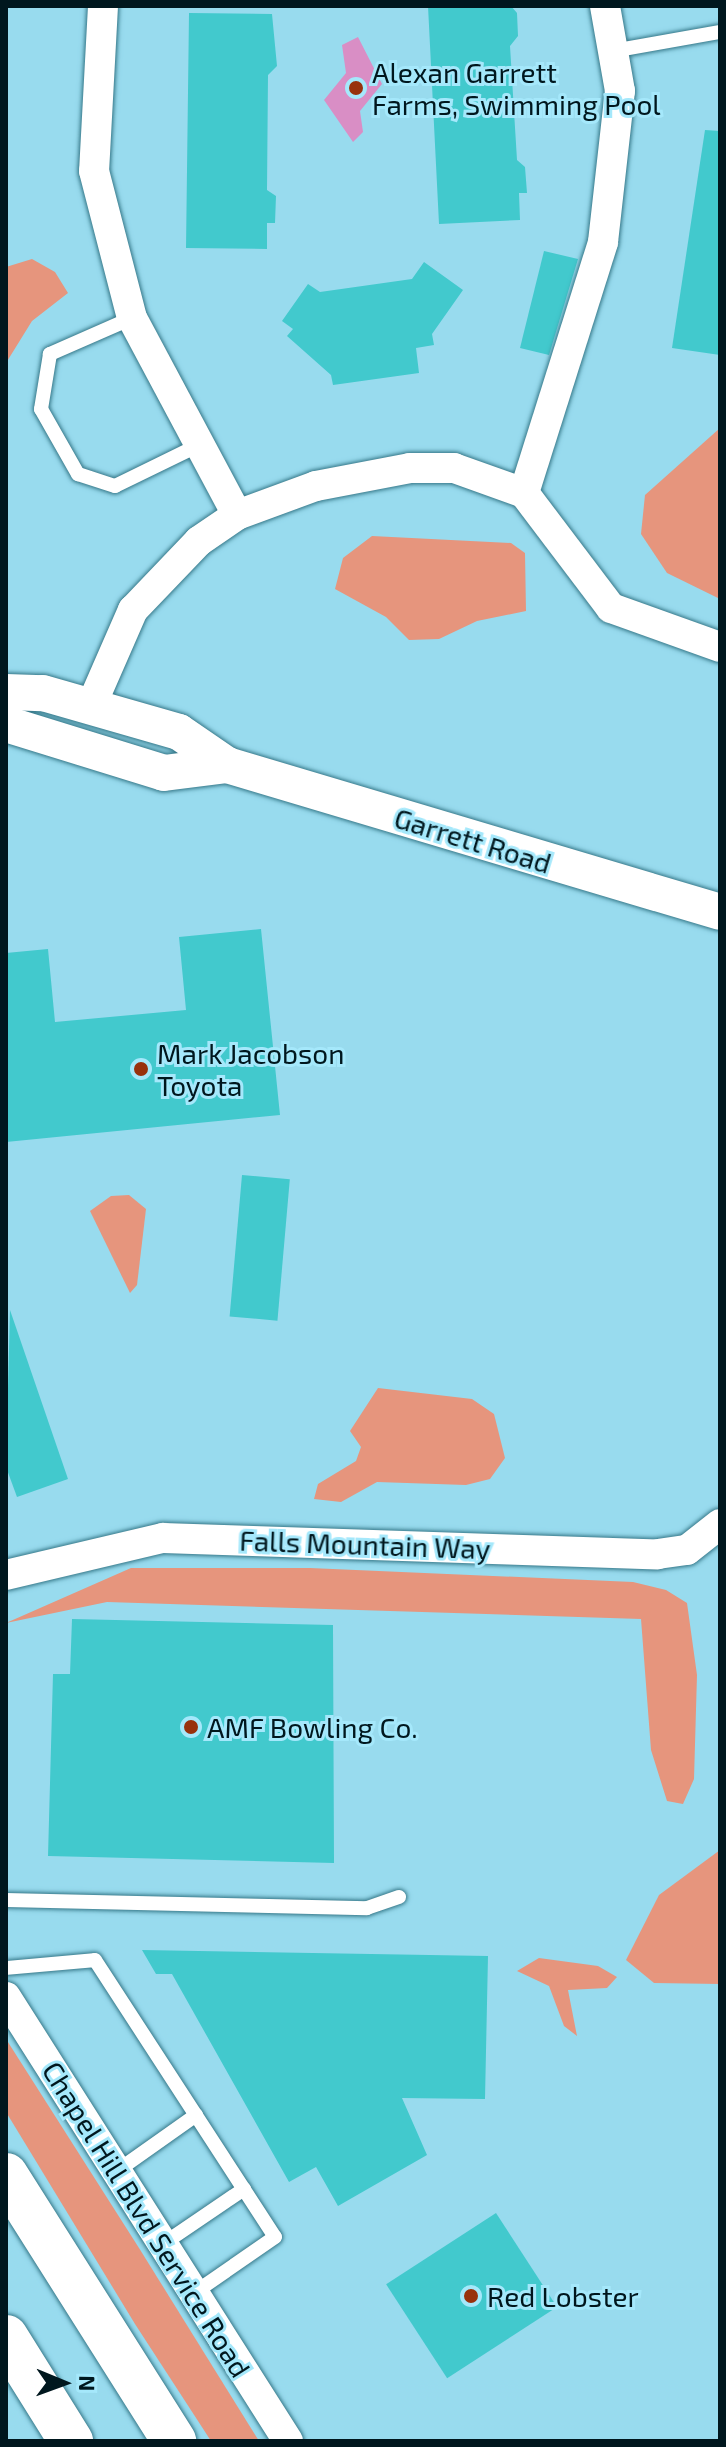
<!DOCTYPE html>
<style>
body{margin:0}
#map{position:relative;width:726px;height:2447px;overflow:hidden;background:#98dbee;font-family:"Exo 2",sans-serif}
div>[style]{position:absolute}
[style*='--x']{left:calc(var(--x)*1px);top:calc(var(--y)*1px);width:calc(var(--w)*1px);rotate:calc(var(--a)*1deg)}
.green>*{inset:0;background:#e6957d}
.water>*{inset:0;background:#d98ec5}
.building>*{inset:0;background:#42c9cd;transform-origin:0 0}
.roads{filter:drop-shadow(0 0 2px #367889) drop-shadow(0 0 2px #367889)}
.service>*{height:14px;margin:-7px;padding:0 7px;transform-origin:7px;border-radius:7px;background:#fff}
.minor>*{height:30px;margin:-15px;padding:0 15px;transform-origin:15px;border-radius:15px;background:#fff}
.tertiary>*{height:36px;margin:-18px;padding:0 18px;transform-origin:18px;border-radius:18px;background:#fff}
.trunk>*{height:44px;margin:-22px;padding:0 22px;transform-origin:22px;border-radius:22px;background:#fff}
.dots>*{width:22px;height:22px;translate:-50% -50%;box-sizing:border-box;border:4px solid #a5e8fb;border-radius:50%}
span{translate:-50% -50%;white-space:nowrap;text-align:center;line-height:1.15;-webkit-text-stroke:6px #a5e8fb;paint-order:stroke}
.poi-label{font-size:28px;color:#00171e}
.left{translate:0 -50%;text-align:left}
.street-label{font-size:28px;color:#00171e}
.frame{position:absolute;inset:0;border:8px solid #00171e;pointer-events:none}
.north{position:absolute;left:24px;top:2343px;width:80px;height:80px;-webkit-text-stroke:6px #a5e8fb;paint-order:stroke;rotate:91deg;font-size:22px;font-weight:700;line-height:32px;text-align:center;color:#00171e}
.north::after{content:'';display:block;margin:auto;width:28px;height:36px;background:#00171e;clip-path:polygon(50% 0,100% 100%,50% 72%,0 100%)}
</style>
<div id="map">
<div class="green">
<div style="clip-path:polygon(32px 259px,55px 272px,68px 293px,32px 321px,6px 363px,6px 267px)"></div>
<div style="clip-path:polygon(720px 428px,720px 599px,667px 573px,641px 534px,645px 495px)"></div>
<div style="clip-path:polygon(372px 536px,511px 543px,525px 553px,526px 611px,477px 621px,439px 639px,409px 640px,386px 617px,335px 589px,343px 558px)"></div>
<div style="clip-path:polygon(129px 1195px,146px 1209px,137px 1285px,130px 1293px,90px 1211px,111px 1196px)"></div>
<div style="clip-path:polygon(378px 1388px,472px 1399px,494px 1414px,505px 1458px,490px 1479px,466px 1485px,377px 1482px,341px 1502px,314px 1499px,318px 1484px,356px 1461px,361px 1447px,350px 1431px)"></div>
<div style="clip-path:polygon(131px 1568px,310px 1568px,633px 1582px,666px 1590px,687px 1603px,697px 1675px,694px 1779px,683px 1804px,667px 1801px,651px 1750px,641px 1619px,107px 1602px,6px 1623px)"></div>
<div style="clip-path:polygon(720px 1850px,720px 1984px,654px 1983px,626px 1960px,659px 1895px)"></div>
<div style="clip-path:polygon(539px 1958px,598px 1966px,617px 1977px,607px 1988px,568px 1990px,577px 2036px,564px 2026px,549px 1986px,517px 1971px)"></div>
<div style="clip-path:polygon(6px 2039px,139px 2248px,259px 2441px,211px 2441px,135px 2324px,6px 2112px)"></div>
</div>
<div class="water">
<div style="clip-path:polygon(358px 37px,382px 84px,360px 111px,363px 132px,353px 142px,324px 100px,346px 73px,342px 45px)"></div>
</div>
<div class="building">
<div style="clip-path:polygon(428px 6px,511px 6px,517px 13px,518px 36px,510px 46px,517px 160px,525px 167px,527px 193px,519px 193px,520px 220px,439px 224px)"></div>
<div style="clip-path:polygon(189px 13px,272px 14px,277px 66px,268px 75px,267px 190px,276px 196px,275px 223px,267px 223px,267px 249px,186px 248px)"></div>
<div style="clip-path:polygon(705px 130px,720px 131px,720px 355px,672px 348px)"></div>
<div style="clip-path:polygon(544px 251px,578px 259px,549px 355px,520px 348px)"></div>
<div style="clip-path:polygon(424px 262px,463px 290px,432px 334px,434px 345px,416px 348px,419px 373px,333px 385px,331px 375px,287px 336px,293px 329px,282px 321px,308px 284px,320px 292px,412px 279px)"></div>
<div style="clip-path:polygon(261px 929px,280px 1115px,6px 1142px,6px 953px,48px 949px,55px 1022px,186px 1010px,179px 937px)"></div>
<div style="left:242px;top:1175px;width:48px;height:142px;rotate:5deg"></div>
<div style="clip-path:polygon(10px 1310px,68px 1479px,17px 1497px,6px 1467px)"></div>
<div style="clip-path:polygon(72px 1619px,333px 1625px,334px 1863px,48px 1856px,53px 1674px,70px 1674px)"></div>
<div style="clip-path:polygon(142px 1950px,488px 1956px,485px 2099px,402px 2098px,427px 2155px,338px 2206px,316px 2167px,289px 2182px,172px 1974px,156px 1974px)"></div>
<div style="left:496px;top:2213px;width:112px;height:131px;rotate:57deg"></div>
</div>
<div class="roads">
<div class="service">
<div style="--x:613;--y:51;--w:109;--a:-10.1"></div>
<div style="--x:132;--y:318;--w:90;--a:156.3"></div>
<div style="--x:50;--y:354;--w:56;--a:99.3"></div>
<div style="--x:41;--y:409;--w:75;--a:60.4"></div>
<div style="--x:78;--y:474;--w:39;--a:18"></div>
<div style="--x:115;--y:486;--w:96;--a:-26"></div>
<div style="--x:6;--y:1900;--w:361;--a:1.3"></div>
<div style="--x:367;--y:1908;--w:34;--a:-19"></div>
<div style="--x:6;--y:1968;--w:89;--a:-5.1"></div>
<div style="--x:95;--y:1960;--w:330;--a:57"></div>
<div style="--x:275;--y:2237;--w:98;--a:145.3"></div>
<div style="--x:117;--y:2171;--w:97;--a:-35.3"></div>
<div style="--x:163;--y:2244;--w:98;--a:-34.2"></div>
</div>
<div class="minor">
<div style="--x:103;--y:6;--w:165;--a:93.1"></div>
<div style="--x:94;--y:171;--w:152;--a:75.5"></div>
<div style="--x:132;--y:318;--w:223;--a:61.9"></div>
<div style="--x:524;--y:493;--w:263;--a:-72.5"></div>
<div style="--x:603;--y:242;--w:152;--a:-83.6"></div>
<div style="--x:620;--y:91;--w:86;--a:-100"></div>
<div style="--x:91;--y:706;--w:105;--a:-66.4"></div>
<div style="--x:133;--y:610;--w:95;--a:-46.3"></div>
<div style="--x:199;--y:541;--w:46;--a:-34.4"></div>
<div style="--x:237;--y:515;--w:84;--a:-20.2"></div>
<div style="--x:316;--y:486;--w:96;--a:-10.8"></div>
<div style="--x:410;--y:468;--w:44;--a:0"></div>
<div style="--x:454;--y:468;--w:74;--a:19.7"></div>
<div style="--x:524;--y:493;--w:144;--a:52.9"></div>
<div style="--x:611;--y:608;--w:116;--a:19.7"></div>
<div style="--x:6;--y:1575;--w:161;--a:-13.3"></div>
<div style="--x:163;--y:1538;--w:495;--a:1.9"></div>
<div style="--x:658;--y:1554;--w:29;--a:-8"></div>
<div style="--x:687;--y:1550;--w:42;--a:-38.2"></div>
<div style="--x:6;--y:1997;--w:526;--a:57.58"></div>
</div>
<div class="tertiary">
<div style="--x:6;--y:692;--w:37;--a:2"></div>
<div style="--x:43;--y:693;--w:141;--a:16"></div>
<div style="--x:179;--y:732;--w:58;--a:34.5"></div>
<div style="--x:227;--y:765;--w:514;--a:16.6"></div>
<div style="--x:6;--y:724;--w:165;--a:17.2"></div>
<div style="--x:164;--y:773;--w:64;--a:-7.2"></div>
</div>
<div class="trunk">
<div style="--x:6;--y:2175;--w:315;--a:57.7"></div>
<div style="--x:6;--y:2337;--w:123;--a:58"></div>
</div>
</div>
<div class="dots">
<div style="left:356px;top:88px;background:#98310d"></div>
<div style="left:141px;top:1069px;background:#98310d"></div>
<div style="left:191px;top:1727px;background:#98310d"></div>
<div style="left:471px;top:2296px;background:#98310d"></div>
</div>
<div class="poi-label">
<span class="left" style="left:372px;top:88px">Alexan Garrett<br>Farms, Swimming Pool</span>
<span class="left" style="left:157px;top:1069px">Mark Jacobson<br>Toyota</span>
<span class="left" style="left:207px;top:1727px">AMF Bowling Co.</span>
<span class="left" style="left:487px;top:2296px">Red Lobster</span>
</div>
<div class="street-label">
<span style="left:473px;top:840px;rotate:17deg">Garrett Road</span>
<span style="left:365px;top:1544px;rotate:2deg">Falls Mountain Way</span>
<span style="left:147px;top:2219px;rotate:58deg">Chapel Hill Blvd Service Road</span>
</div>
<div class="frame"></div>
<div class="north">N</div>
</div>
